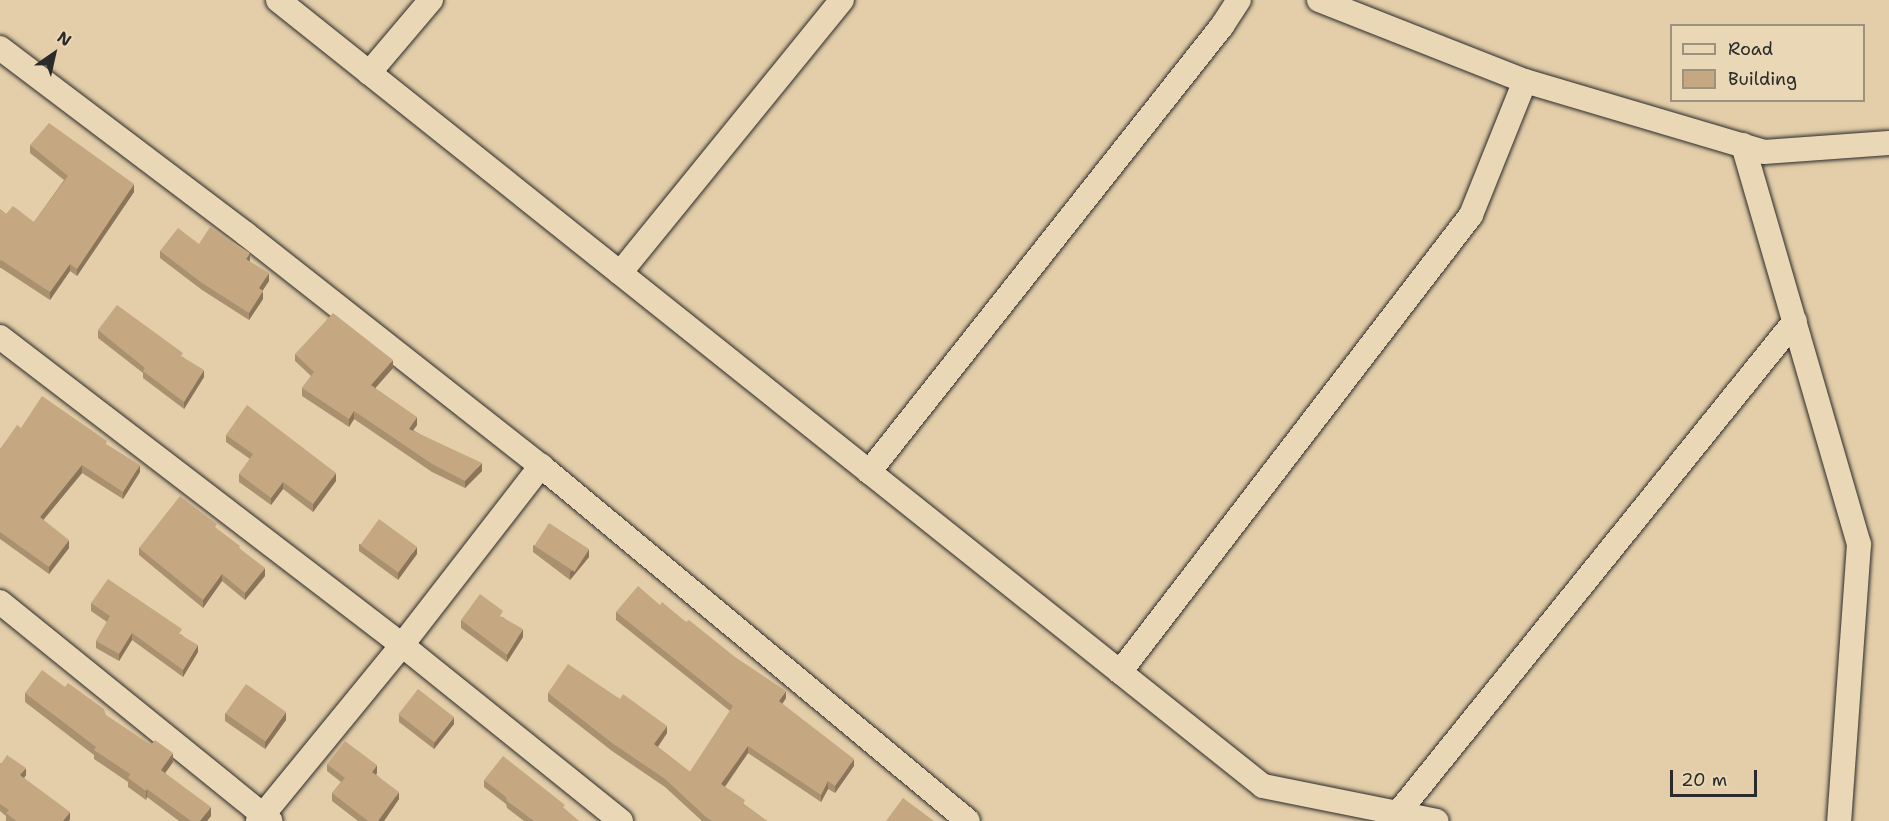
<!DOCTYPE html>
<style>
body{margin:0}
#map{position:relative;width:1889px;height:821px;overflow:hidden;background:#e4cea9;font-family:"Shantell Sans",sans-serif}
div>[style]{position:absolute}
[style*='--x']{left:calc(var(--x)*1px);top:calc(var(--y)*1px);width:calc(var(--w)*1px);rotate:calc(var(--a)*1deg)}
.roads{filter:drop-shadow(0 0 2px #2b2b2b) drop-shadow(0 0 2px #2b2b2b)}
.street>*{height:24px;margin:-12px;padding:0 12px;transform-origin:12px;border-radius:12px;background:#e9d7b5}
.wall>*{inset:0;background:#a9906f}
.shaded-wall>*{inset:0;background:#8a755a}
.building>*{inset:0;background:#c5a781;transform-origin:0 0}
span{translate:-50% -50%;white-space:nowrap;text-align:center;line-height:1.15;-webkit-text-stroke:5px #e9d7b5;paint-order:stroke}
.legend{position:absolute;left:1670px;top:24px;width:195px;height:78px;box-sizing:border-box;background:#e9d7b5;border:2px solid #9d927e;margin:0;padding:8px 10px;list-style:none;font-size:18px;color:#2b2b2b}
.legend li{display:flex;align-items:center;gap:12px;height:30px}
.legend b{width:30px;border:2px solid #9d927e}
.north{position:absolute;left:24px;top:24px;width:60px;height:60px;-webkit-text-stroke:4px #e9d7b5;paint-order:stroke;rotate:34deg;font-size:16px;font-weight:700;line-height:24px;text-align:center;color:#2b2b2b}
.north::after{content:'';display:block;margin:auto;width:21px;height:27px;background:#2b2b2b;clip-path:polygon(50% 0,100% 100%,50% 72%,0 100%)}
.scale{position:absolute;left:1670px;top:770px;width:87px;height:27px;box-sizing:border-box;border:3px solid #2b2b2b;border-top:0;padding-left:8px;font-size:18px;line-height:21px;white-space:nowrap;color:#2b2b2b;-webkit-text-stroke:4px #e9d7b5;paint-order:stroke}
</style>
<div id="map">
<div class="roads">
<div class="street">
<div style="--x:278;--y:0;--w:1260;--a:38.59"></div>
<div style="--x:1263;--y:786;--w:177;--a:11.4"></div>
<div style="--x:1319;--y:0;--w:221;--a:21.5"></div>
<div style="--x:1525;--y:81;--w:249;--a:16.5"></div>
<div style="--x:1764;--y:152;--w:125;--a:-4.1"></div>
<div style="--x:0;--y:48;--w:308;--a:37.1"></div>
<div style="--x:246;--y:234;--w:375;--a:38.2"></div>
<div style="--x:541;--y:466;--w:555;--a:39.74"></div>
<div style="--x:369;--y:73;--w:96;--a:-49.7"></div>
<div style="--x:1743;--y:145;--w:416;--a:73.8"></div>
<div style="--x:1859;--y:544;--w:278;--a:94.1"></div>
<div style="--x:620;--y:273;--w:352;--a:-50.9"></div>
<div style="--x:0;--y:337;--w:506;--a:37.46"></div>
<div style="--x:402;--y:645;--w:281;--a:38.8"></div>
<div style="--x:869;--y:472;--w:569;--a:-51.64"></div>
<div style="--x:1222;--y:26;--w:31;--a:-57"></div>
<div style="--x:0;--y:602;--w:348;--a:39"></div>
<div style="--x:1120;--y:672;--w:576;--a:-52.47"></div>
<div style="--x:1471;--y:215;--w:144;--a:-68.1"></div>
<div style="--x:1398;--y:813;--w:632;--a:-51.1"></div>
<div style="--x:258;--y:821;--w:227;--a:-50.7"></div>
<div style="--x:402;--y:645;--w:227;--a:-52.2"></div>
</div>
</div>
<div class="wall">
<div style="clip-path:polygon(30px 145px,134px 192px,77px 276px,70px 271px,50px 300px,1px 268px,0 268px,0 209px,6px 214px,34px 222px,64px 180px,30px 153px)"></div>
<div style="clip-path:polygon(199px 244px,250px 260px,250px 262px,269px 281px,262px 291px,263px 299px,249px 320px,202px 290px,160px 258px,160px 251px)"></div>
<div style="clip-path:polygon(98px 330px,183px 357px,204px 377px,184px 409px,143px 378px,143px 373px,98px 338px)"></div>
<div style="clip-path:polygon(295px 354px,393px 368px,375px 388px,417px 425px,413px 430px,482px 471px,465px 488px,432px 472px,354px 419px,349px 427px,302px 396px,302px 388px,311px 376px,295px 361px)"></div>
<div style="clip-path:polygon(21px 428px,107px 445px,140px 472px,123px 499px,82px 473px,43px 520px,69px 548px,49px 574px,0 539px,0 449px)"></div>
<div style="clip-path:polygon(226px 435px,336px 481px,313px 512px,283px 489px,271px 505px,239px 482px,239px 474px,250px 459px,226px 442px)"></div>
<div style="clip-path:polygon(217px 529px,240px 549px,265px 576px,245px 600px,222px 581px,203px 608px,139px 555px,139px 548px)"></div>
<div style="clip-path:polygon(359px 544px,417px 554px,398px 580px,359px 551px)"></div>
<div style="clip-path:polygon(533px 545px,589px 557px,570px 580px,533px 552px)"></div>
<div style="clip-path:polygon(91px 603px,182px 635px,198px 652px,183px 677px,132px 640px,119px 661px,96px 648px,96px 641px,107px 622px,91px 611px)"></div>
<div style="clip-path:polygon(660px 605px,686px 622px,786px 698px,782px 704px,854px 766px,835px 793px,828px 789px,821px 802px,748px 753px,725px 787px,745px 805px,767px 821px,702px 821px,665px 787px,612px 751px,548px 701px,548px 693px,620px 699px,667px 733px,658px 747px,690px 772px,730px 711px,616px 620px,616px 612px)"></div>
<div style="clip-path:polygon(503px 617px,523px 637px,507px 662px,461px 628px,461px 620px)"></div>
<div style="clip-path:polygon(65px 687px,173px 762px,165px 773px,211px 816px,207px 821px,179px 821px,147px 797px,146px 800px,128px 787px,128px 782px,94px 759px,94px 755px,25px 702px,25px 693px)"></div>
<div style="clip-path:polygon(225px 713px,286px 720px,265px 749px,225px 721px)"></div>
<div style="clip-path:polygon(399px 715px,454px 724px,434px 749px,399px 722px)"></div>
<div style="clip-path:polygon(0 763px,26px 775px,24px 778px,70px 819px,69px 821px,6px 821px,6px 816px,0 811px)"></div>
<div style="clip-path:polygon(327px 764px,377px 773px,376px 774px,399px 799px,384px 821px,358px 821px,332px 801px,332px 793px,341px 782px,327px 771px)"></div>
<div style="clip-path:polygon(484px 780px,579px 821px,524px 821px,507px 808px,506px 804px,484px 787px)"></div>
</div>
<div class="shaded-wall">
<div style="clip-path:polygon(134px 184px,134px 192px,77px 276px,77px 269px)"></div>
<div style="clip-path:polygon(250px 253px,250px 260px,246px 267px,246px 259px)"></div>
<div style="clip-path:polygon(70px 264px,70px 271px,50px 300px,50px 292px)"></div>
<div style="clip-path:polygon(269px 273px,269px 281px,259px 296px,259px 288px)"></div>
<div style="clip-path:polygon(263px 291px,263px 299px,249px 320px,249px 313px)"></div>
<div style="clip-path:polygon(393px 360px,393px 368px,371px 393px,371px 385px)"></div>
<div style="clip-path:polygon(204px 370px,204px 377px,184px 409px,184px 402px)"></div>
<div style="clip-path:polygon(354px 411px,354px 419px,349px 427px,349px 419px)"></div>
<div style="clip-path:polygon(417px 417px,417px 425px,409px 436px,409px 429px)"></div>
<div style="clip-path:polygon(482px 463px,482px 471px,465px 488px,465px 481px)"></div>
<div style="clip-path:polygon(82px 465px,82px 473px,40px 524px,40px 517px)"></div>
<div style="clip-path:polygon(140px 465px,140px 472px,123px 499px,123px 492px)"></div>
<div style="clip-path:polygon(336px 473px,336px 481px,313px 512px,313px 504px)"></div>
<div style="clip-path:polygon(283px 482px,283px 489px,271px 505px,271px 498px)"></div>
<div style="clip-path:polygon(69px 540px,69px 548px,49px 574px,49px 567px)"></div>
<div style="clip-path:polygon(417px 547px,417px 554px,398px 580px,398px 573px)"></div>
<div style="clip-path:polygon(589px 549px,589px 557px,570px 580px,570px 573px)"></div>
<div style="clip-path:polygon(265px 568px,265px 576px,245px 600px,245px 593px)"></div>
<div style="clip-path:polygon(222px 574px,222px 581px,203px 608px,203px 600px)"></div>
<div style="clip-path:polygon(523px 629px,523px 637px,507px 662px,507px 655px)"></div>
<div style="clip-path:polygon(132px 633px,132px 640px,119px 661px,119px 654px)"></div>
<div style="clip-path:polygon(198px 645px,198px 652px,183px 677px,183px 670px)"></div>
<div style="clip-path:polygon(786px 691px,786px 698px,779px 709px,779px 701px)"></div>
<div style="clip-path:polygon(286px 712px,286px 720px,265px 749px,265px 742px)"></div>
<div style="clip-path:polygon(454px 717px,454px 724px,434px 749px,434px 742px)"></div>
<div style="clip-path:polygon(667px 726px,667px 733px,654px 752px,654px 744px)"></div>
<div style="clip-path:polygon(748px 746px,748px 753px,721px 792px,721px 784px)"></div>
<div style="clip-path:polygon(173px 753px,173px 762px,161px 779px,161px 770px)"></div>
<div style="clip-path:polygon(854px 759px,854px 766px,835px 793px,835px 786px)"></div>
<div style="clip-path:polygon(377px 765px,377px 773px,372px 779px,372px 772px)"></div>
<div style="clip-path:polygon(26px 768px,26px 775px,20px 783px,20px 775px)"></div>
<div style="clip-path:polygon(828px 781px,828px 789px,821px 802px,821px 795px)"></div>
<div style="clip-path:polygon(147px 789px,147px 797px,146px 800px,146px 791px)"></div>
<div style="clip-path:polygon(399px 792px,399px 799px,384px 821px,378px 821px)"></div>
<div style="clip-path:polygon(211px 807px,211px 816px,207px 821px,200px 821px)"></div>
<div style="clip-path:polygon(70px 812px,70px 819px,69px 821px,63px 821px)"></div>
</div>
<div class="building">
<div style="clip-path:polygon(49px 123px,134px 184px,77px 269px,70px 264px,50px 292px,1px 260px,0 261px,0 209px,6px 214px,13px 206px,34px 222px,68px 176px,30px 145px)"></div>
<div style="clip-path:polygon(210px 227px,250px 253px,246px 259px,269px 273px,259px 288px,263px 291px,249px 313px,202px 283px,160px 251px,178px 228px,199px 244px)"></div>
<div style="clip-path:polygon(117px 305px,183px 353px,181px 356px,204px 370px,184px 402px,143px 371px,145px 368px,98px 330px)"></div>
<div style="clip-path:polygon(333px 313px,393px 360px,371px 385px,417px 417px,409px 429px,482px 463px,465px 481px,432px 464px,354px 411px,349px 419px,302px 388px,314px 372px,295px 354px)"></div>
<div style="clip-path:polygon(42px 396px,107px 441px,106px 444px,140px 465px,123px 492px,82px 465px,40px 517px,69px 540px,49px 567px,0 532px,0 449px,17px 425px,21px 428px)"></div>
<div style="clip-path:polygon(247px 405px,336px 473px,313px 504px,283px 482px,271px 498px,239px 474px,253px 454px,226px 435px)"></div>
<div style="clip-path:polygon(180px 496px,217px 524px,215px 527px,240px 546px,239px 548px,265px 568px,245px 593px,222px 574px,203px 600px,139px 548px)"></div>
<div style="left:379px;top:519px;width:47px;height:32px;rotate:36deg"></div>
<div style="left:549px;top:523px;width:48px;height:27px;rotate:33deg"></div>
<div style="clip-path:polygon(108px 579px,182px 629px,179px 634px,198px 645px,183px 670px,132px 633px,119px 654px,96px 641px,110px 616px,91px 603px)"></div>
<div style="clip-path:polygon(638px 586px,660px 605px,662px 602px,686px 622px,689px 620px,735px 657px,786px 691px,779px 701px,854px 759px,835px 786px,828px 781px,821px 795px,748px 746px,721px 784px,745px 800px,743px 804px,767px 821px,712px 821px,706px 817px,665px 779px,612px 743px,548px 693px,568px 664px,620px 699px,623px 694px,667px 726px,654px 744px,690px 772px,733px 706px,616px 612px)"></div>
<div style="clip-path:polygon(480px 594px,503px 611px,500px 616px,523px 629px,507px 655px,461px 620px)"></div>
<div style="clip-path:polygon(42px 670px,65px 687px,68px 683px,104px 709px,106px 715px,151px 745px,155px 740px,173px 753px,161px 770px,211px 807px,200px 821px,191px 821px,147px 789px,146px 791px,128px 778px,130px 774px,94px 750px,96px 747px,25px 693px)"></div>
<div style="left:246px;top:684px;width:49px;height:36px;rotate:35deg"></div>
<div style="left:418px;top:689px;width:46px;height:32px;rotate:38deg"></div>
<div style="clip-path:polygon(345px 741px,377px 765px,372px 772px,399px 792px,378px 821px,368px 821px,332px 793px,345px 778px,327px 764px)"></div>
<div style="clip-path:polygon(7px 755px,26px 768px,20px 775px,70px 812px,63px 821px,16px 821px,6px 813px,9px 810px,0 804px,0 763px,1px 764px)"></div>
<div style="clip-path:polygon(503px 756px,565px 805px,563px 807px,579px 821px,534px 821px,507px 801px,506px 797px,484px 780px)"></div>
<div style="clip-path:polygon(903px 798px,934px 821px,886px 821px)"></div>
</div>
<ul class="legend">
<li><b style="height:8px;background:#e9d7b5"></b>Road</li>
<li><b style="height:16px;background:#c5a781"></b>Building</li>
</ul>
<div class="north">N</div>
<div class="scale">20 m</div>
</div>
